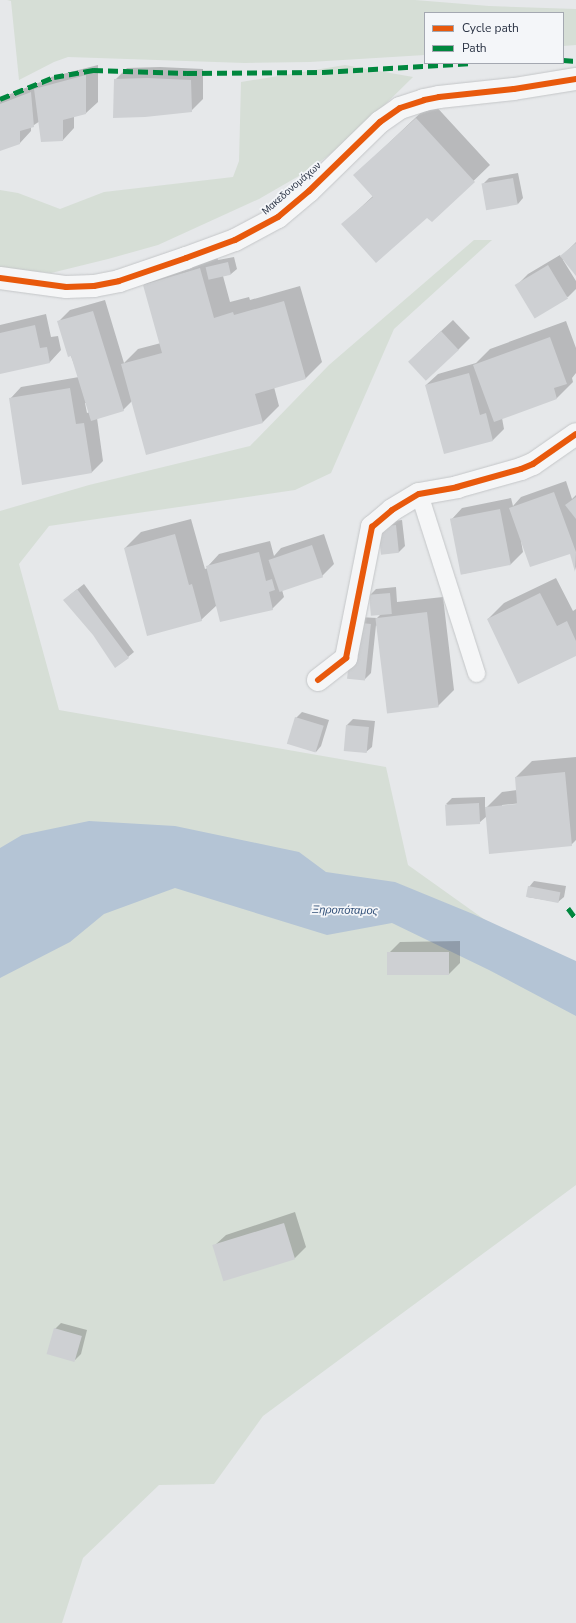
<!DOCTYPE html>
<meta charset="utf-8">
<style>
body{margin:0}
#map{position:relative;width:576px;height:1623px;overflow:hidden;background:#e6e8ea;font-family:"Nunito Sans",sans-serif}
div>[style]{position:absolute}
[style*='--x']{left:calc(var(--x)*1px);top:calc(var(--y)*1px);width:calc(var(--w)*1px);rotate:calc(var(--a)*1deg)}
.green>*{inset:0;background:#d6ded6}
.water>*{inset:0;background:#b4c4d5}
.shadow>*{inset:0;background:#0003}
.building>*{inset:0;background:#ced0d3;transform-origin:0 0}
.roads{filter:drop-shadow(0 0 1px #c4c6c8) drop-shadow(0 0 1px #c4c6c8)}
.service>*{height:17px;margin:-8.5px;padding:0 8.5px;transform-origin:8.5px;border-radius:8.5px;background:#f5f6f7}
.minor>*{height:22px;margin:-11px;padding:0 11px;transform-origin:11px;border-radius:11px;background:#f5f6f7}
.quiet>*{height:5px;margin-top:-2.5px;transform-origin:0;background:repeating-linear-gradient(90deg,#00873e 0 10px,transparent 0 15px)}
.cycleway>*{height:6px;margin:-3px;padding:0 3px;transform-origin:3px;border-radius:3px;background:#e8590c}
span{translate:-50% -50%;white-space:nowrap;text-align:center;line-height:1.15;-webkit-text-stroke:3.5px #f4f6f9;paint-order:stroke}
.street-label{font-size:10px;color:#2b3445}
.water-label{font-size:11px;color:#34527a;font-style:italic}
.legend{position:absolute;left:424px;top:12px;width:140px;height:52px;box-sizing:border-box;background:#f4f6f9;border:1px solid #a4a8b1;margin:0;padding:5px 7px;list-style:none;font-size:12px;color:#2b3445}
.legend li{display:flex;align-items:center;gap:8px;height:20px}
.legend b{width:20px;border:1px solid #a4a8b1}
</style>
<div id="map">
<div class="green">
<div style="clip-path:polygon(7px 0,415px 0,489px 6px,576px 9px,576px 45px,563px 46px,563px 13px,425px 13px,425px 55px,310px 62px,245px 63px,68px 57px,54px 62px,19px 80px,11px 1px)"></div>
<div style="clip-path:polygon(345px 65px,413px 77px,346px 143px,304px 173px,259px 199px,158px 245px,108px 259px,51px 273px,0 268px,0 190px,18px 193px,60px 209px,104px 192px,233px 177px,239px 161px,241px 82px)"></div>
<div style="clip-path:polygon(474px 240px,492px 240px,394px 329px,331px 473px,295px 490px,49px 526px,19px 564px,59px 710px,386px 767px,408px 865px,576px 985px,576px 1185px,263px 1416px,214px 1484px,159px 1485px,83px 1558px,62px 1623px,0 1623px,0 511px,89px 485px,250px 446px,329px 365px)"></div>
</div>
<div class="water">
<div style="clip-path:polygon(89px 821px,175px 826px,299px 852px,326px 872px,395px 882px,473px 914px,576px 961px,576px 1016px,489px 970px,392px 923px,327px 935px,175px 888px,104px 914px,70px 942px,0 978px,0 848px,22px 835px)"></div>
</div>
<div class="shadow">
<div style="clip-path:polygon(98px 65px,98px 102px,86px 113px,74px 116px,74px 128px,63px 140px,40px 121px,31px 127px,31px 131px,20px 143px,0 150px,0 98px,43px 81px,47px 78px)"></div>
<div style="clip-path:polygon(160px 67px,203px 69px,203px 99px,191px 111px,115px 80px,127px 68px)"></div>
<div style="clip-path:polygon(432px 102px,490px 165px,432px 221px,427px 216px,343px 224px,373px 196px,355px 175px)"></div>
<div style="clip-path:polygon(518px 173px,523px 198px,518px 204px,483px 184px,489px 178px)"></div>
<div style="clip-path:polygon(576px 242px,576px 274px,564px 259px,563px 260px,576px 281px,576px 289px,568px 297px,516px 286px,528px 274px,560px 255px,561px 257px)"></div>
<div style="clip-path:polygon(evenodd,216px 253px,218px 260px,234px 257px,237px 269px,231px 274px,223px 276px,230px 302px,249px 297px,250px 300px,300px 286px,322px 362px,306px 378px,274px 387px,279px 406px,263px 422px,132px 401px,123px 410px,97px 418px,103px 461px,92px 472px,23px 484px,10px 399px,21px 387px,79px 377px,58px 322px,70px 310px,105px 300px,124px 363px,138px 349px,161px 343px,144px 285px,160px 269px,216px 253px,85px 403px,87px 403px,90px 412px,87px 413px,85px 403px)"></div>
<div style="clip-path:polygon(46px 314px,51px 337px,58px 336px,61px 350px,50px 362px,0 373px,0 325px)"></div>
<div style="clip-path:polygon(453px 320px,470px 338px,458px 350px,421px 350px)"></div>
<div style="clip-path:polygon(566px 321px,576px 348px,576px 373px,572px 378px,573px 382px,557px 398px,502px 418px,504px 429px,493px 440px,445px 453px,426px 385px,438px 374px,476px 363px,490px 349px)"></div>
<div style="clip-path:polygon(566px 481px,572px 499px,576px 495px,576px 570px,571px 553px,521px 541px,523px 552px,511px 564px,462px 574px,451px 520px,462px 508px,511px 498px,513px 506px,521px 497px)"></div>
<div style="clip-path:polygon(191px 519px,205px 569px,208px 568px,208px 566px,219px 554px,270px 541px,274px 556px,281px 548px,324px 534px,334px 564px,322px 576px,282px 590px,284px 597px,272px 609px,217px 605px,201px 620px,125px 548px,141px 532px)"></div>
<div style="clip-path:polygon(402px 520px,405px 546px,399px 552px,382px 554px,385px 522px)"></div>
<div style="clip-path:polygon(556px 578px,573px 611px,576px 609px,576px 655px,488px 619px,504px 603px)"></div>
<div style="clip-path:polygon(84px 584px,134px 652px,128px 657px,70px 595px)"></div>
<div style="clip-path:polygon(396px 587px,397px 602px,443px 597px,454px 690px,438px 706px,376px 625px,371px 673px,365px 679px,359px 617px,377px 618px,381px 614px,370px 595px,376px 589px)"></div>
<div style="clip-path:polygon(302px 712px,329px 720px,321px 746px,316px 752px,296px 718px)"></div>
<div style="clip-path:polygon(353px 719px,375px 721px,372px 747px,366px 752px,347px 725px)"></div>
<div style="clip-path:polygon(evenodd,576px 757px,576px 840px,571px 845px,487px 816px,479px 823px,446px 804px,452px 798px,485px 797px,485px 809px,502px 792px,517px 790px,516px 777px,532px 761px,576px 757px,522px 803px,522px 805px,502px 807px,502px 805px,522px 803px)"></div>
<div style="clip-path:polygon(534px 881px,566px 886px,564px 897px,558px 902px,527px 897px,529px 887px)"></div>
<div style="clip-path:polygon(460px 941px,460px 963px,449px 974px,388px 954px,400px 942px)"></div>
<div style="clip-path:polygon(295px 1212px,306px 1247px,295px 1258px,214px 1246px,226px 1235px)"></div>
<div style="clip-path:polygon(61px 1323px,87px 1330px,81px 1354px,75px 1360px,55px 1329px)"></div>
</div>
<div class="building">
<div style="clip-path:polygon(86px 75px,86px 114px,63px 120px,63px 141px,41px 142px,34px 89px)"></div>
<div style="clip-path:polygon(147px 78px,191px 80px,192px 112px,145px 117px,113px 118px,114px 79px)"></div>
<div style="clip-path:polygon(31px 92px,34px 127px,20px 131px,20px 144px,0 151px,0 104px)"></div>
<div style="clip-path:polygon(416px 118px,475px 182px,432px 222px,427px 218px,376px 263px,341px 224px,373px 197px,353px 175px)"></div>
<div style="left:513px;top:178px;width:27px;height:32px;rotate:80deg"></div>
<div style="clip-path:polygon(576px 243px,576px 276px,560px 256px)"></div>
<div style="left:228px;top:262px;width:13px;height:23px;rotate:77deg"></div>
<div style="left:548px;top:265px;width:39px;height:39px;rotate:59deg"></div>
<div style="clip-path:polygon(200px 268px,214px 318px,233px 312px,234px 315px,284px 301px,306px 379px,255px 394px,263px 423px,146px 455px,121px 364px,162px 353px,143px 285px)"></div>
<div style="clip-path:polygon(93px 311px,124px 411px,91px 421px,71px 356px,68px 357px,57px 321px)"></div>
<div style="clip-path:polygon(35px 325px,40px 348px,47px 347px,50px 363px,0 374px,0 333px)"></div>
<div style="left:441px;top:331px;width:26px;height:45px;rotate:47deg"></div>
<div style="clip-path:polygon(550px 337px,567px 384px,554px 388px,557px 399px,494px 422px,473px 365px)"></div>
<div style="clip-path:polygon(469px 373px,480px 415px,486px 413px,493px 441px,444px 454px,425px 385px)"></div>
<div style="clip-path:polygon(70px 388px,76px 424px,84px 423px,92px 473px,22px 485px,9px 398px)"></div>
<div style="clip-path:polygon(554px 492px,576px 552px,575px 572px,570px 554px,530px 567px,509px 508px)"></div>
<div style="clip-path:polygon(576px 497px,576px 519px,565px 505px)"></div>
<div style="left:500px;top:509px;width:57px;height:51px;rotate:79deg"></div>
<div style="left:396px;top:525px;width:28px;height:18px;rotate:84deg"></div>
<div style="clip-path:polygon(175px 534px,189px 585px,192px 584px,202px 621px,147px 636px,124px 548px)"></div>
<div style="left:312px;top:545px;width:34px;height:46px;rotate:71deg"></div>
<div style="clip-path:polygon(259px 552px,266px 581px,272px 579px,275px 590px,269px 592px,273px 610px,220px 622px,206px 566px)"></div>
<div style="clip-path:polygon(77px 589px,129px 658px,115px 668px,93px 635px,63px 600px)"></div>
<div style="left:390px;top:593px;width:21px;height:21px;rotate:85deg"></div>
<div style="clip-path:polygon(540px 593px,557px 626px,567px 621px,576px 641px,576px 656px,518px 684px,487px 619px)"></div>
<div style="left:427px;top:612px;width:96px;height:52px;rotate:83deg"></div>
<div style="left:353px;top:622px;width:18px;height:57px;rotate:6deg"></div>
<div style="left:295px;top:717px;width:30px;height:28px;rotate:17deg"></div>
<div style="left:346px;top:725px;width:23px;height:26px;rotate:5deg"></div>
<div style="clip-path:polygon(565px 772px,572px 846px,489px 854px,485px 807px,517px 804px,515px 777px)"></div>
<div style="left:479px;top:803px;width:21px;height:34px;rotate:87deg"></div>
<div style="left:528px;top:886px;width:33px;height:11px;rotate:11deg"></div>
<div style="left:449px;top:952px;width:23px;height:62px;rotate:90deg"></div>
<div style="left:284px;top:1223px;width:38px;height:75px;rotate:73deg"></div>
<div style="left:54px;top:1328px;width:29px;height:27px;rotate:16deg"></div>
</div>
<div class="roads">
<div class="service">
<div style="--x:419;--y:494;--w:188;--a:72.3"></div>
</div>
<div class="minor">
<div style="--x:0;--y:278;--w:67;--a:7.8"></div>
<div style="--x:66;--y:287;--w:28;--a:-2"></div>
<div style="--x:94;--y:286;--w:25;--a:-11"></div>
<div style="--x:119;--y:281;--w:71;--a:-18.9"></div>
<div style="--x:186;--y:258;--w:52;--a:-20.2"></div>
<div style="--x:235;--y:240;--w:49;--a:-28.1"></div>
<div style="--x:278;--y:217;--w:40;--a:-40"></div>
<div style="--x:309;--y:191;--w:99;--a:-44.2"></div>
<div style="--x:380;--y:122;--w:24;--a:-35"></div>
<div style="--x:400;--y:108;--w:25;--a:-18"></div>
<div style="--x:424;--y:100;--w:15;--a:-11"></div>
<div style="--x:439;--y:97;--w:75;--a:-6.1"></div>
<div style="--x:514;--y:89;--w:63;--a:-9.2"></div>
<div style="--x:318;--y:680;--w:36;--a:-38"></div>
<div style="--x:346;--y:658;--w:134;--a:-78.8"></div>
<div style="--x:372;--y:527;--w:26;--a:-40"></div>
<div style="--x:392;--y:510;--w:31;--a:-31"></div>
<div style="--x:419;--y:494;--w:39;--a:-10"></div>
<div style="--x:457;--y:487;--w:66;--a:-15.7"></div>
<div style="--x:521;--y:469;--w:13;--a:-23"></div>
<div style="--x:533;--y:464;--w:52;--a:-34.9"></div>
</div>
</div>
<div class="quiet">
<div style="--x:563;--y:60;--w:13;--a:4"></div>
<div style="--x:0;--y:99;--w:58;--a:-22.2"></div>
<div style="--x:54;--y:77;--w:40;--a:-10"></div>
<div style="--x:93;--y:70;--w:94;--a:1.8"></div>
<div style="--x:187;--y:73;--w:136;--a:-0.4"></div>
<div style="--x:323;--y:72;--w:150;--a:-3.4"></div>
<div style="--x:568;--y:908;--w:14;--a:54"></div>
</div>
<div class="cycleway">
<div style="--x:0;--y:278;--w:67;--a:7.8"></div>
<div style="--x:66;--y:287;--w:28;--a:-2"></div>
<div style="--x:94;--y:286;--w:25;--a:-11"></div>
<div style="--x:119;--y:281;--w:71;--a:-18.9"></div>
<div style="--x:186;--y:258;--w:52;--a:-20.2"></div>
<div style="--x:235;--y:240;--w:49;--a:-28.1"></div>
<div style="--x:278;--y:217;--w:40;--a:-40"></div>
<div style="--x:309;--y:191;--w:99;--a:-44.2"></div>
<div style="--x:380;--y:122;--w:24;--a:-35"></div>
<div style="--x:400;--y:108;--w:25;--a:-18"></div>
<div style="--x:424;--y:100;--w:15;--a:-11"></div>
<div style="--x:439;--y:97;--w:75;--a:-6.1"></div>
<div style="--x:514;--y:89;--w:63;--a:-9.2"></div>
<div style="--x:318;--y:680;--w:36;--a:-38"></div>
<div style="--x:346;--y:658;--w:134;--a:-78.8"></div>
<div style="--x:372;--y:527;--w:26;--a:-40"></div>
<div style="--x:392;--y:510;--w:31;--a:-31"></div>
<div style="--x:419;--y:494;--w:39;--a:-10"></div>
<div style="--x:457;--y:487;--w:66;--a:-15.7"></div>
<div style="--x:521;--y:469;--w:13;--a:-23"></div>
<div style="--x:533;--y:464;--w:52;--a:-34.9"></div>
</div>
<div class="street-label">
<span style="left:292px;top:189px;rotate:-41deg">Μακεδονομάχων</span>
</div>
<div class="water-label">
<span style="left:345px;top:911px;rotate:1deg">Ξηροπόταμος</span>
</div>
<ul class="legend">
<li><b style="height:5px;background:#e8590c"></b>Cycle path</li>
<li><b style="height:5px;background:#00873e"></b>Path</li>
</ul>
</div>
